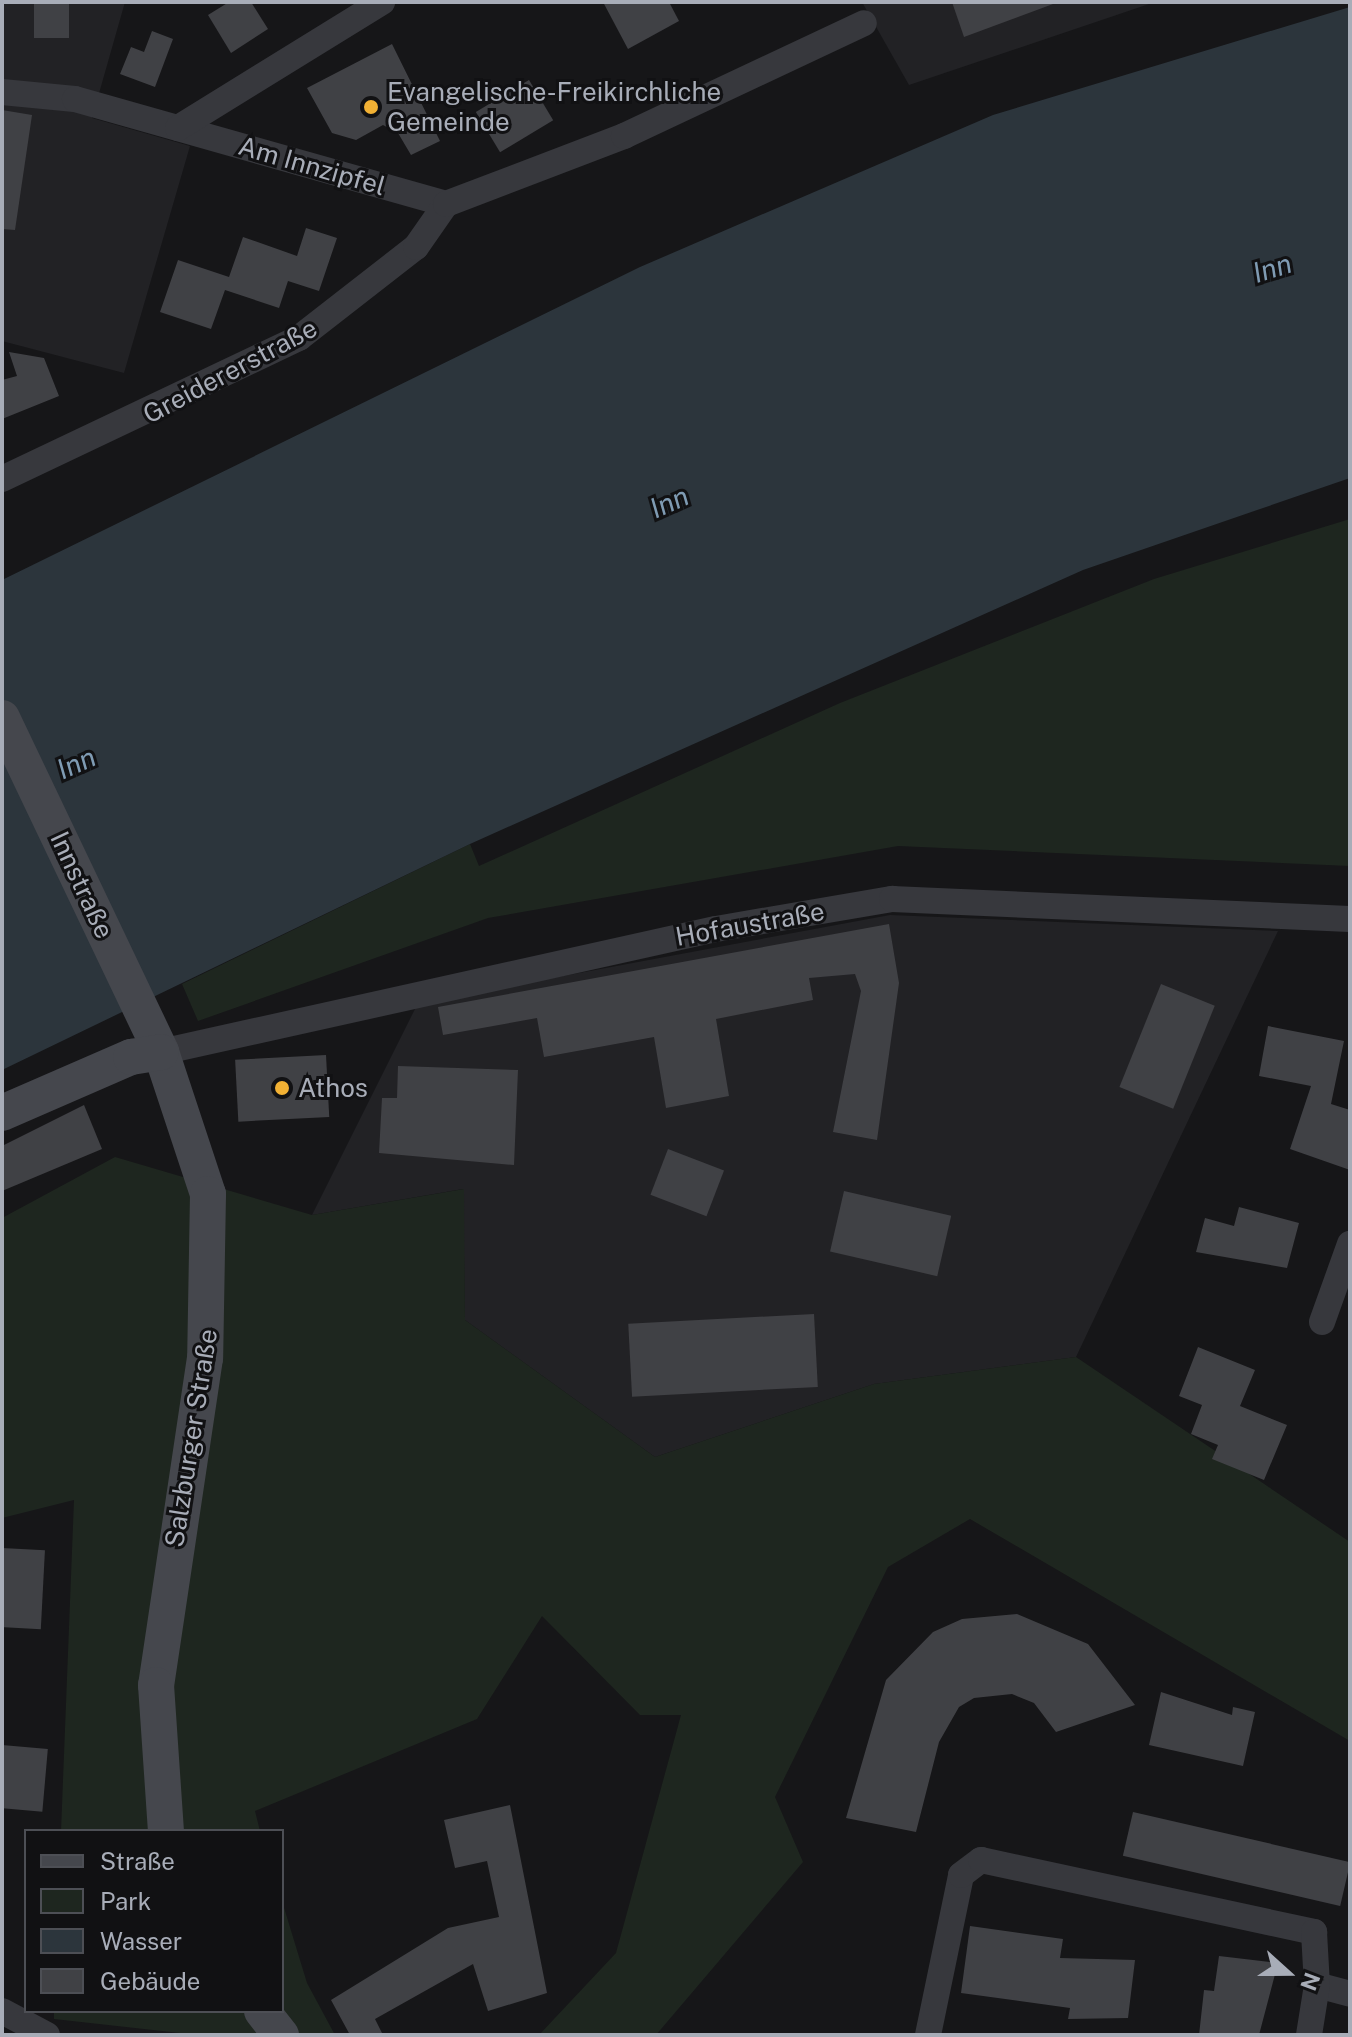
<!DOCTYPE html>
<meta charset="utf-8">
<style>
body{margin:0}
#map{position:relative;width:1352px;height:2037px;overflow:hidden;background:#161618;font-family:"Public Sans",sans-serif}
div>[style]{position:absolute}
[style*='--x']{left:calc(var(--x)*1px);top:calc(var(--y)*1px);width:calc(var(--w)*1px);rotate:calc(var(--a)*1deg)}
.built>*{inset:0;background:#222225}
.green>*{inset:0;background:#1e261f}
.water>*{inset:0;background:#2c353c}
.building>*{inset:0;background:#404145;transform-origin:0 0}
.street>*{height:26px;margin:-13px;padding:0 13px;transform-origin:13px;border-radius:13px;background:#37383d}
.secondary>*{height:36px;margin:-18px;padding:0 18px;transform-origin:18px;border-radius:18px;background:#45474d}
.dots>*{width:22px;height:22px;translate:-50% -50%;box-sizing:border-box;border:4px solid #111113;border-radius:50%}
span{translate:-50% -50%;white-space:nowrap;text-align:center;line-height:1.15;-webkit-text-stroke:6px #111113;paint-order:stroke}
.poi-label{font-size:26px;color:#a8adb8}
.left{translate:0 -50%;text-align:left}
.street-label{font-size:26px;color:#a8adb8}
.water-label{font-size:28px;color:#7f9bb3;font-style:italic}
.frame{position:absolute;inset:0;border:4px solid #a8adb8;pointer-events:none}
.legend{position:absolute;left:24px;top:1829px;width:260px;height:184px;box-sizing:border-box;background:#111113;border:2px solid #4d4f55;margin:0;padding:10px 14px;list-style:none;font-size:24px;color:#a8adb8}
.legend li{display:flex;align-items:center;gap:16px;height:40px}
.legend b{width:40px;border:2px solid #4d4f55}
.north{position:absolute;left:1248px;top:1933px;width:80px;height:80px;-webkit-text-stroke:6px #111113;paint-order:stroke;rotate:111deg;font-size:22px;font-weight:700;line-height:32px;text-align:center;color:#a8adb8}
.north::after{content:'';display:block;margin:auto;width:28px;height:36px;background:#a8adb8;clip-path:polygon(50% 0,100% 100%,50% 72%,0 100%)}
</style>
<div id="map">
<div class="built">
<div style="clip-path:polygon(2px 2px,125px 2px,92px 118px,190px 146px,124px 373px,2px 341px)"></div>
<div style="clip-path:polygon(862px 2px,1155px 2px,909px 85px)"></div>
<div style="clip-path:polygon(890px 915px,1278px 931px,1076px 1357px,874px 1384px,655px 1457px,465px 1320px,463px 1189px,312px 1215px,418px 1003px)"></div>
</div>
<div class="green">
<div style="clip-path:polygon(1350px 519px,1350px 866px,898px 846px,488px 918px,198px 1021px,182px 984px,470px 844px,479px 866px,840px 703px,1154px 579px)"></div>
<div style="clip-path:polygon(115px 1157px,312px 1215px,464px 1189px,465px 1320px,655px 1457px,874px 1384px,1076px 1357px,1350px 1542px,1350px 1741px,970px 1519px,888px 1567px,775px 1797px,803px 1862px,656px 2035px,539px 2035px,616px 1953px,681px 1715px,640px 1715px,542px 1616px,477px 1719px,255px 1811px,260px 1831px,61px 1831px,74px 1500px,2px 1518px,2px 1218px)"></div>
<div style="clip-path:polygon(282px 1901px,307px 1983px,335px 2035px,198px 2035px,54px 2019px,54px 2011px,282px 2011px)"></div>
</div>
<div class="water">
<div style="clip-path:polygon(1350px 7px,1350px 478px,1083px 570px,470px 844px,2px 1070px,2px 580px,640px 267px,993px 115px)"></div>
</div>
<div class="building">
<div style="left:34px;top:2px;width:35px;height:36px"></div>
<div style="clip-path:polygon(229px 2px,251px 2px,268px 29px,231px 53px,208px 15px)"></div>
<div style="clip-path:polygon(603px 2px,669px 2px,679px 21px,628px 49px)"></div>
<div style="clip-path:polygon(952px 2px,1053px 2px,1053px 4px,964px 37px)"></div>
<div style="clip-path:polygon(152px 31px,173px 39px,155px 87px,120px 74px,131px 47px,144px 52px)"></div>
<div style="clip-path:polygon(392px 44px,440px 141px,411px 155px,398px 133px,383px 125px,356px 140px,332px 133px,307px 88px)"></div>
<div style="left:529px;top:80px;width:47px;height:62px;rotate:59deg"></div>
<div style="clip-path:polygon(2px 110px,32px 115px,15px 230px,2px 229px)"></div>
<div style="clip-path:polygon(306px 228px,337px 238px,319px 291px,288px 281px,279px 308px,225px 290px,211px 329px,160px 312px,178px 260px,229px 277px,243px 237px,297px 256px)"></div>
<div style="clip-path:polygon(9px 352px,44px 358px,59px 396px,2px 419px,2px 380px,17px 376px)"></div>
<div style="clip-path:polygon(889px 924px,899px 983px,877px 1140px,833px 1132px,861px 991px,855px 974px,809px 978px,813px 1000px,716px 1019px,729px 1096px,666px 1108px,654px 1037px,544px 1057px,537px 1018px,443px 1035px,438px 1007px)"></div>
<div style="left:1161px;top:984px;width:58px;height:111px;rotate:22deg"></div>
<div style="clip-path:polygon(1268px 1026px,1344px 1041px,1331px 1104px,1350px 1110px,1350px 1170px,1290px 1149px,1311px 1086px,1259px 1076px)"></div>
<div style="left:326px;top:1055px;width:62px;height:91px;rotate:87deg"></div>
<div style="clip-path:polygon(398px 1066px,518px 1070px,514px 1165px,379px 1153px,382px 1098px,397px 1098px)"></div>
<div style="clip-path:polygon(84px 1105px,102px 1149px,2px 1191px,2px 1146px)"></div>
<div style="left:668px;top:1149px;width:60px;height:49px;rotate:21deg"></div>
<div style="left:844px;top:1191px;width:110px;height:62px;rotate:13deg"></div>
<div style="clip-path:polygon(1239px 1207px,1299px 1223px,1287px 1268px,1196px 1252px,1205px 1218px,1234px 1226px)"></div>
<div style="left:814px;top:1314px;width:73px;height:186px;rotate:87deg"></div>
<div style="clip-path:polygon(1198px 1347px,1255px 1370px,1240px 1406px,1287px 1425px,1264px 1480px,1212px 1459px,1218px 1445px,1191px 1434px,1202px 1405px,1179px 1396px)"></div>
<div style="left:2px;top:1548px;width:43px;height:79px;rotate:3deg"></div>
<div style="clip-path:polygon(1017px 1614px,1088px 1644px,1135px 1705px,1056px 1732px,1034px 1703px,1012px 1694px,974px 1698px,959px 1707px,939px 1742px,916px 1832px,846px 1818px,886px 1680px,933px 1632px,962px 1619px)"></div>
<div style="clip-path:polygon(1161px 1692px,1232px 1715px,1233px 1707px,1255px 1712px,1243px 1766px,1149px 1745px)"></div>
<div style="left:2px;top:1745px;width:46px;height:63px;rotate:5deg"></div>
<div style="clip-path:polygon(510px 1805px,547px 1993px,488px 2011px,473px 1964px,375px 2019px,383px 2035px,350px 2035px,331px 2000px,448px 1928px,499px 1917px,487px 1861px,455px 1868px,444px 1820px)"></div>
<div style="left:1133px;top:1812px;width:223px;height:45px;rotate:13deg"></div>
<div style="clip-path:polygon(970px 1926px,1063px 1939px,1060px 1958px,1135px 1960px,1128px 2018px,1068px 2019px,1070px 2008px,961px 1993px)"></div>
<div style="clip-path:polygon(1219px 1956px,1278px 1963px,1259px 2035px,1199px 2035px,1204px 1990px,1214px 1991px)"></div>
</div>
<div class="street">
<div style="--x:2;--y:92;--w:73;--a:5.5"></div>
<div style="--x:75;--y:99;--w:386;--a:15.8"></div>
<div style="--x:178;--y:128;--w:240;--a:-31.7"></div>
<div style="--x:2;--y:479;--w:329;--a:-25.4"></div>
<div style="--x:299;--y:338;--w:148;--a:-37.9"></div>
<div style="--x:416;--y:247;--w:52;--a:-55.1"></div>
<div style="--x:446;--y:204;--w:191;--a:-20.9"></div>
<div style="--x:624;--y:136;--w:265;--a:-25.2"></div>
<div style="--x:161;--y:1052;--w:568;--a:-12.5"></div>
<div style="--x:716;--y:929;--w:179;--a:-9.7"></div>
<div style="--x:892;--y:899;--w:458;--a:2.5"></div>
<div style="--x:1322;--y:1322;--w:83;--a:-70.3"></div>
<div style="--x:1317;--y:1985;--w:34;--a:15"></div>
<div style="--x:2;--y:2011;--w:51;--a:28.1"></div>
<div style="--x:928;--y:2035;--w:163;--a:-78.3"></div>
<div style="--x:961;--y:1875;--w:25;--a:-37"></div>
<div style="--x:981;--y:1860;--w:341;--a:12.2"></div>
<div style="--x:1314;--y:1932;--w:53;--a:86.8"></div>
<div style="--x:1317;--y:1985;--w:51;--a:99.1"></div>
</div>
<div class="secondary">
<div style="--x:2;--y:718;--w:370;--a:64.5"></div>
<div style="--x:161;--y:1052;--w:150;--a:71.7"></div>
<div style="--x:208;--y:1194;--w:164;--a:91"></div>
<div style="--x:205;--y:1358;--w:331;--a:98.5"></div>
<div style="--x:156;--y:1685;--w:146;--a:86.1"></div>
<div style="--x:2;--y:1113;--w:141;--a:-23.5"></div>
<div style="--x:131;--y:1057;--w:30;--a:-9"></div>
<div style="--x:262;--y:2011;--w:31;--a:52"></div>
</div>
<div class="dots">
<div style="left:371px;top:107px;background:#f2b134"></div>
<div style="left:282px;top:1088px;background:#f2b134"></div>
</div>
<div class="poi-label">
<span class="left" style="left:387px;top:107px">Evangelische-Freikirchliche<br>Gemeinde</span>
<span class="left" style="left:298px;top:1088px">Athos</span>
</div>
<div class="street-label">
<span style="left:312px;top:166px;rotate:16deg">Am Innzipfel</span>
<span style="left:230px;top:371px;rotate:-28deg">Greidererstraße</span>
<span style="left:82px;top:885px;rotate:65deg">Innstraße</span>
<span style="left:750px;top:924px;rotate:-10deg">Hofaustraße</span>
<span style="left:191px;top:1438px;rotate:-81deg">Salzburger Straße</span>
</div>
<div class="water-label">
<span style="left:1272px;top:268px;rotate:-17deg">Inn</span>
<span style="left:669px;top:502px;rotate:-24deg">Inn</span>
<span style="left:76px;top:763px;rotate:-24deg">Inn</span>
</div>
<div class="frame"></div>
<ul class="legend">
<li><b style="height:10px;background:#45474d"></b>Straße</li>
<li><b style="height:22px;background:#1e261f"></b>Park</li>
<li><b style="height:22px;background:#2c353c"></b>Wasser</li>
<li><b style="height:22px;background:#404145"></b>Gebäude</li>
</ul>
<div class="north">N</div>
</div>
